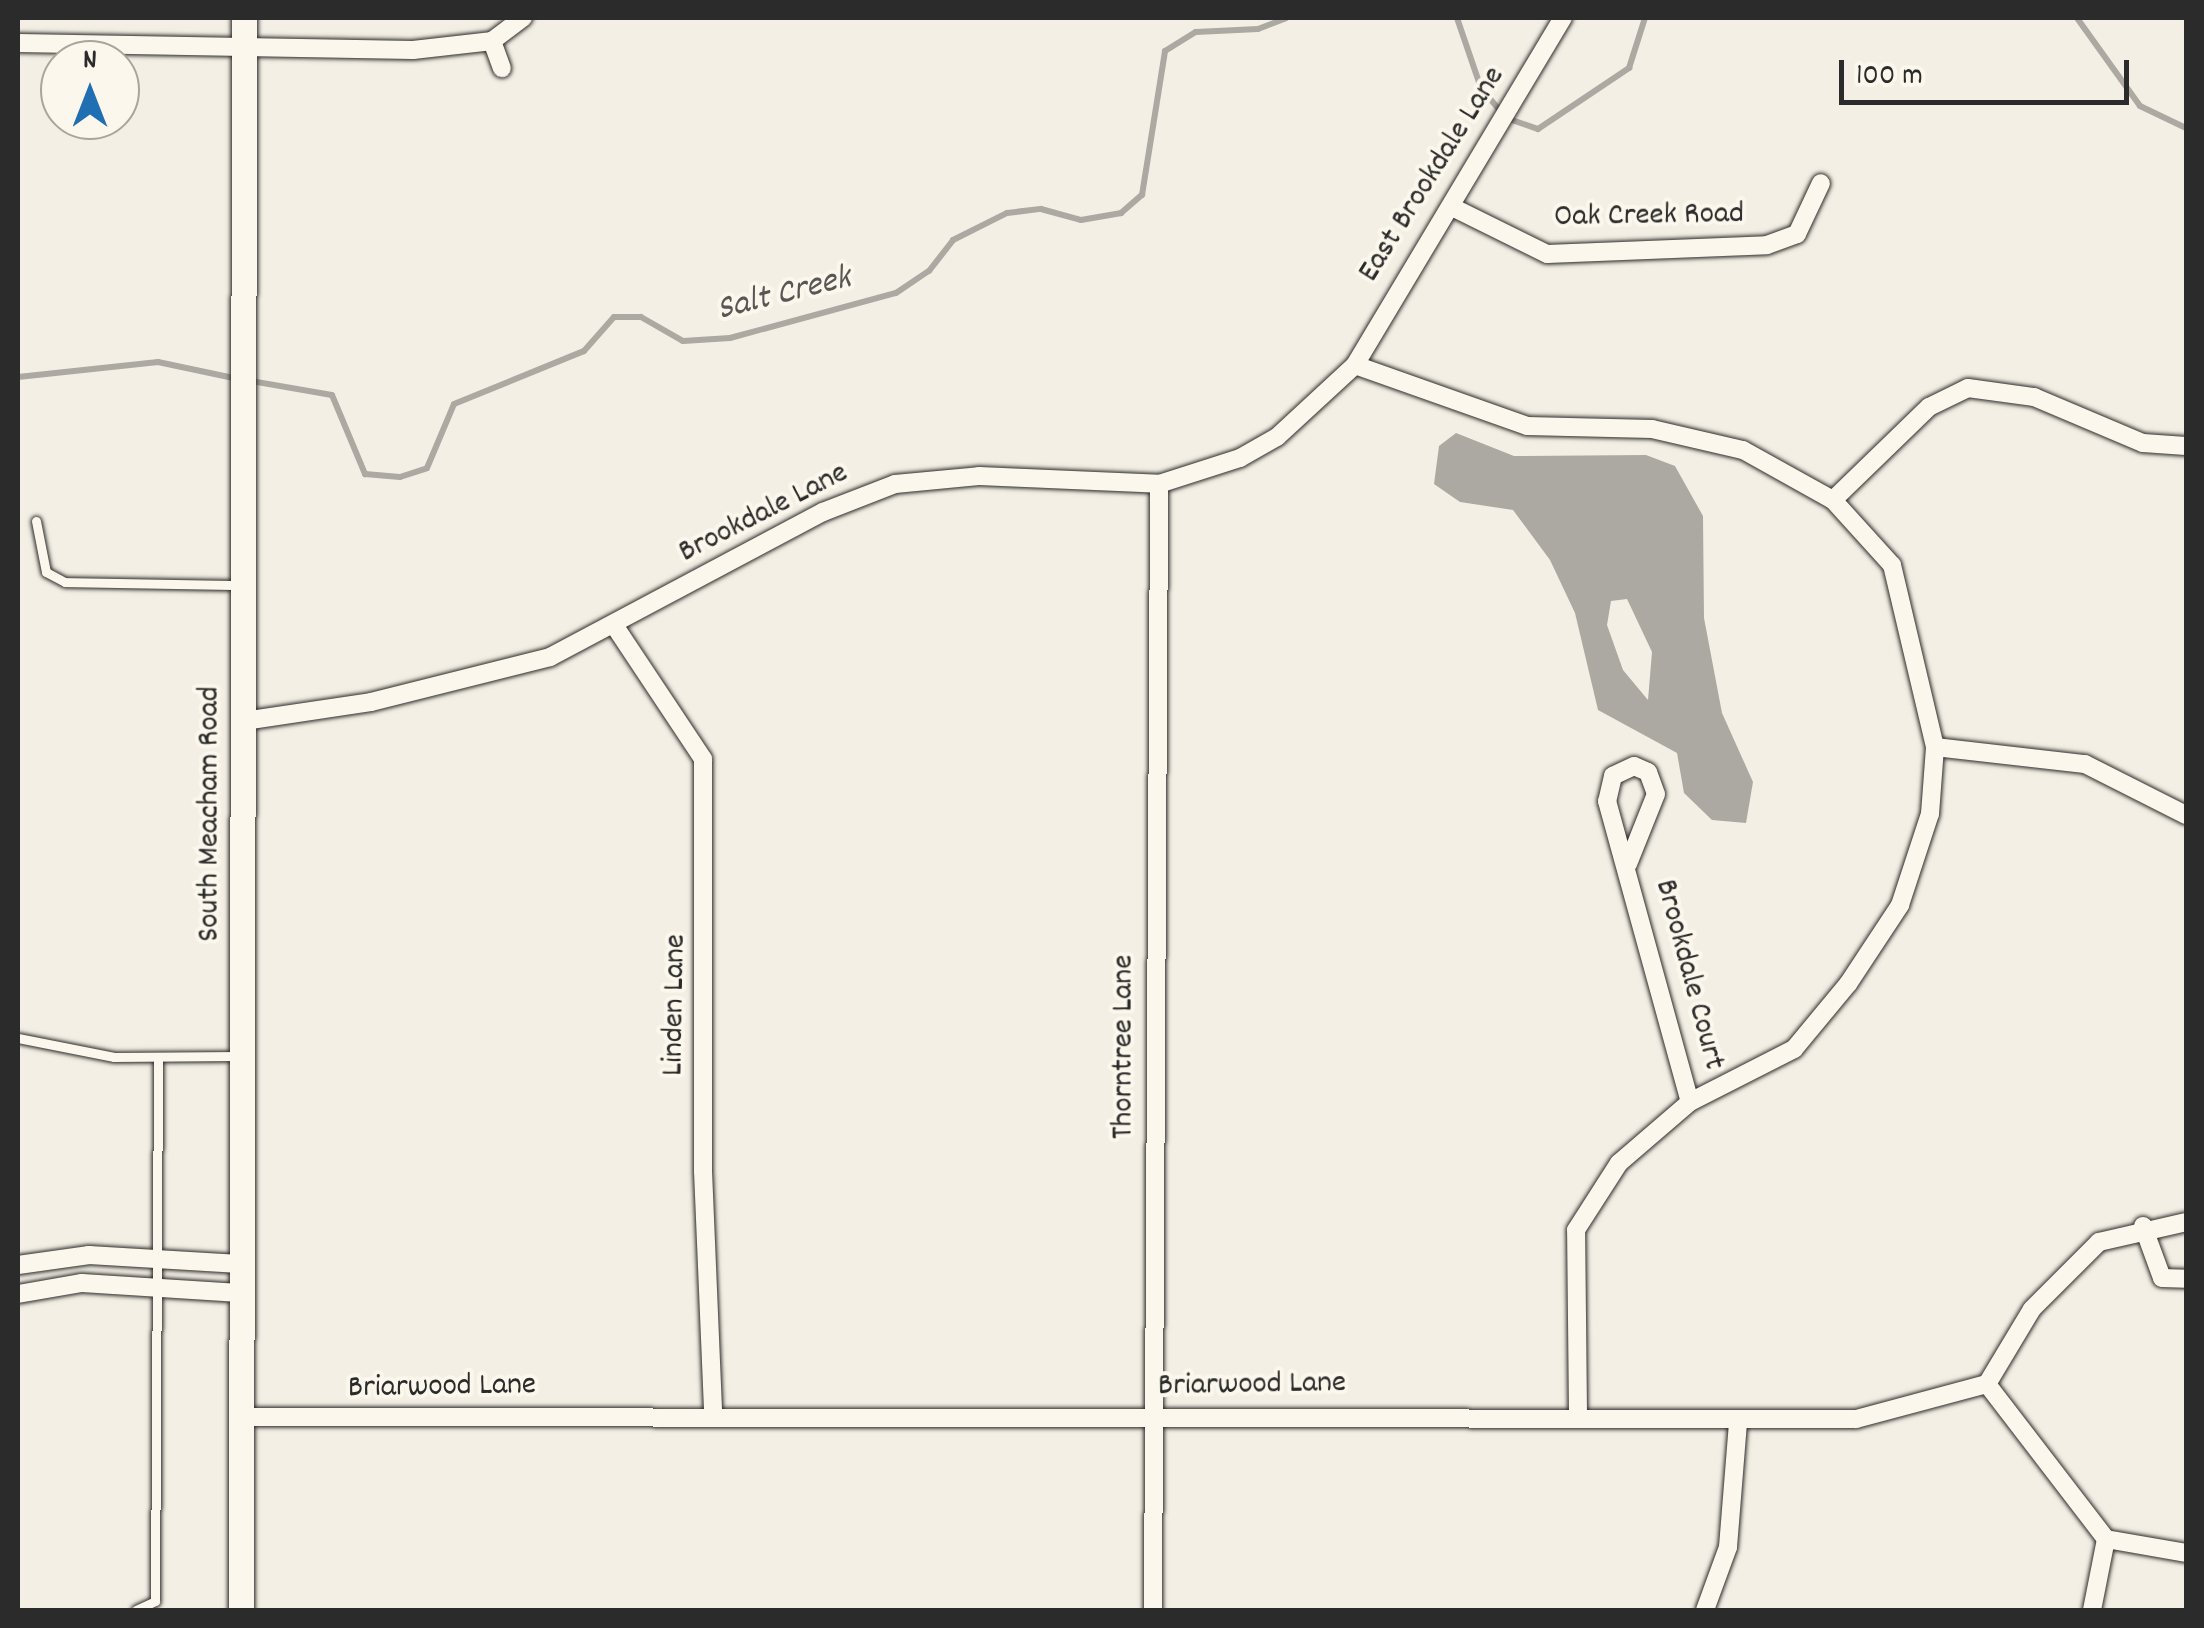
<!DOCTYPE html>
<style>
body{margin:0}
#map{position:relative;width:2204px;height:1628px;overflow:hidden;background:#f3efe4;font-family:Dekko,sans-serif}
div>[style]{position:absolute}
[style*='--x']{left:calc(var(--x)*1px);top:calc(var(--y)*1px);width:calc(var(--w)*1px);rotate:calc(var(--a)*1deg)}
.water>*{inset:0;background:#aca9a2}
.stream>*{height:6px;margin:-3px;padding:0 3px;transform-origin:3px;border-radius:3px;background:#aca9a2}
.roads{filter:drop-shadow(0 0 2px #2b2b2b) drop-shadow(0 0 2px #2b2b2b)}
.lane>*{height:9px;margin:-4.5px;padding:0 4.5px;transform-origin:4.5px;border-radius:4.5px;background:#fbf7ec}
.street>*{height:18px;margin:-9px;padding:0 9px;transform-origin:9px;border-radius:9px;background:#fbf7ec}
.secondary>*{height:25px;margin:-12.5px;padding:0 12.5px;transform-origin:12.5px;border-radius:12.5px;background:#fbf7ec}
span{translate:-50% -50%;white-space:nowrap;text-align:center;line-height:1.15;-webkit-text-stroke:8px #fbf7ec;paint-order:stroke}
.street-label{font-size:32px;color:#2b2b2b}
.water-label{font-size:35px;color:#585755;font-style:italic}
.frame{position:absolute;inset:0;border:20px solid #2b2b2b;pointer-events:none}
.north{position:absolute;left:40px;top:40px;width:100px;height:100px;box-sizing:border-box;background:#fbf7ec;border:2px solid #a8a59f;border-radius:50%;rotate:0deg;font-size:28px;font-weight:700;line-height:40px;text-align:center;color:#2b2b2b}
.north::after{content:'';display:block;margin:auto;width:35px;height:45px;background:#1f6fb2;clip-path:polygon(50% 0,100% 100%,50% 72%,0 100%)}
.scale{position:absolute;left:1839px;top:60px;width:290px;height:45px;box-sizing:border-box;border:5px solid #2b2b2b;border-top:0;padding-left:12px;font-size:30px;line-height:35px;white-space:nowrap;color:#2b2b2b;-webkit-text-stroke:8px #fbf7ec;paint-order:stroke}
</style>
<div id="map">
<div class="water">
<div style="clip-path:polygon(evenodd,1456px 433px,1514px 456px,1646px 455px,1675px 466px,1703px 516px,1704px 618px,1722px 713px,1753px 782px,1746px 823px,1712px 820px,1684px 793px,1677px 753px,1598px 710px,1575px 613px,1550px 560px,1513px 510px,1460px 502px,1434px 484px,1439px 446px,1456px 433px,1627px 599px,1652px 652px,1648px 700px,1623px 670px,1607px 625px,1611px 601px,1627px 599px)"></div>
</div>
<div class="stream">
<div style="--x:1457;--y:18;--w:74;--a:71.1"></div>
<div style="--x:1481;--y:88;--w:39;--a:50"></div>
<div style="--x:1506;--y:118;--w:34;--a:19"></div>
<div style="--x:1538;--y:129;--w:110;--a:-33.8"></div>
<div style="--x:1629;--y:68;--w:52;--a:-72.3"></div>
<div style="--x:2077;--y:18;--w:108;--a:54.4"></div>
<div style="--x:2140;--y:106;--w:51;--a:25.6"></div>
<div style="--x:18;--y:377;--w:141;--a:-6.1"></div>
<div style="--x:158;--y:362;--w:82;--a:12"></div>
<div style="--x:251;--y:381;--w:82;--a:9.8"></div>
<div style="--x:332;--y:395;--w:86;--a:67.3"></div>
<div style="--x:365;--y:474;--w:35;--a:5"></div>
<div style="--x:400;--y:477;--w:28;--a:-18"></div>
<div style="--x:427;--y:468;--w:69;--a:-67.1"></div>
<div style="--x:454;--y:404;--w:140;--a:-22.2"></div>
<div style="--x:584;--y:351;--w:45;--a:-48.6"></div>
<div style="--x:614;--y:317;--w:27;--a:0"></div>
<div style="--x:641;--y:317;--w:48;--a:29.7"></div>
<div style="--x:683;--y:341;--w:47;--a:-3.7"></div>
<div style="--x:730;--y:338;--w:172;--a:-15.2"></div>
<div style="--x:896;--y:293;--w:40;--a:-34"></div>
<div style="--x:929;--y:271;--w:39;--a:-52"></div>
<div style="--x:953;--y:240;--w:60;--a:-26.6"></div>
<div style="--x:1007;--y:213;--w:34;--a:-7"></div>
<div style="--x:1041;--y:209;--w:41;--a:15.4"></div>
<div style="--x:1081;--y:220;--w:41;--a:-9.9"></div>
<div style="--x:1121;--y:213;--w:28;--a:-41"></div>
<div style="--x:1142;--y:195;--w:146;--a:-80.9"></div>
<div style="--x:1165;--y:51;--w:36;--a:-32"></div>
<div style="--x:1196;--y:32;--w:62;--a:-2.8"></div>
<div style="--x:1258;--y:29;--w:30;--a:-21"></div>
</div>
<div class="roads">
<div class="lane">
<div style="--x:36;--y:521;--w:52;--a:78.9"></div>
<div style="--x:46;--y:572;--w:21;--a:28"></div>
<div style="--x:65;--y:582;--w:177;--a:1"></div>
<div style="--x:18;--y:1038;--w:98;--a:11.2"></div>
<div style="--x:114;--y:1057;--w:124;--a:-0.5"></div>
<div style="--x:136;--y:1610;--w:21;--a:-25"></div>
<div style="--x:155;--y:1601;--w:541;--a:-89.68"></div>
</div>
<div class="street">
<div style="--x:492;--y:41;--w:29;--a:70"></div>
<div style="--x:18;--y:43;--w:395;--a:1"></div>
<div style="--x:413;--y:50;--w:80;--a:-6.5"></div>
<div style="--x:492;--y:41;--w:39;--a:-37"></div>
<div style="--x:1452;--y:207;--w:106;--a:26.3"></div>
<div style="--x:1547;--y:254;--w:220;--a:-2.3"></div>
<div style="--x:1767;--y:245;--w:32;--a:-20"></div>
<div style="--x:1797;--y:234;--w:56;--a:-64.8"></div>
<div style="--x:1355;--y:365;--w:182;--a:19.5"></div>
<div style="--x:1527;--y:426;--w:125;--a:1.4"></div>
<div style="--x:1652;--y:429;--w:93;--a:13"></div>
<div style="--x:1743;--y:450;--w:103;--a:29.1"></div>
<div style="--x:1833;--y:500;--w:88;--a:47.8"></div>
<div style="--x:1892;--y:565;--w:187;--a:76.7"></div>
<div style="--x:1833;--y:500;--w:134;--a:-44.1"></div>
<div style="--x:1929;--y:407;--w:43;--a:-26"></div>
<div style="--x:1968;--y:388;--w:67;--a:7.8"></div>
<div style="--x:2034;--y:397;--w:118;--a:22.9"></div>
<div style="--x:2143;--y:443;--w:43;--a:4"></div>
<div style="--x:614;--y:625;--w:161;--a:56.4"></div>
<div style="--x:703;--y:759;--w:412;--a:90"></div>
<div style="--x:703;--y:1171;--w:242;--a:87.6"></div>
<div style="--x:244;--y:721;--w:128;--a:-8.5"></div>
<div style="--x:371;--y:702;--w:185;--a:-14.1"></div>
<div style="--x:550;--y:657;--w:309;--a:-28"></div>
<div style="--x:823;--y:512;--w:77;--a:-21.3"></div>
<div style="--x:895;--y:484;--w:84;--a:-5.4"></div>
<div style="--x:979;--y:476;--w:180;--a:2.5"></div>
<div style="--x:1159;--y:484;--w:85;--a:-17.8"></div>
<div style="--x:1240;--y:458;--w:43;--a:-29.6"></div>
<div style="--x:1277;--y:437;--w:106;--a:-42.7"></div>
<div style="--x:1355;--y:365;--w:405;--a:-59.1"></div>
<div style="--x:1628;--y:864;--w:75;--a:-68.2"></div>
<div style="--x:1656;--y:794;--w:23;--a:-110"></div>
<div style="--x:1648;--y:772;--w:15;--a:-157"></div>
<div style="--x:1634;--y:766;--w:23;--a:155"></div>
<div style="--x:1613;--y:776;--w:26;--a:103"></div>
<div style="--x:1607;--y:801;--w:312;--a:74.6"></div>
<div style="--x:2143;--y:1226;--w:55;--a:69.9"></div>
<div style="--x:2162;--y:1278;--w:24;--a:2"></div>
<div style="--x:18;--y:1265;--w:72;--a:-8"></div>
<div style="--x:89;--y:1255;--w:151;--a:3.4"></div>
<div style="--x:18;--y:1294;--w:65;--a:-9.8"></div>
<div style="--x:82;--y:1283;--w:158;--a:3.6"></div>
<div style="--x:1987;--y:1384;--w:195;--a:52.5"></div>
<div style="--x:2106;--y:1539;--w:81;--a:9.9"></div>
<div style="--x:1578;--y:1413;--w:183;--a:-90.6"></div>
<div style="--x:1576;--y:1230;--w:80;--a:-57.3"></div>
<div style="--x:1619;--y:1163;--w:94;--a:-40.7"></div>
<div style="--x:1690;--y:1102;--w:117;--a:-27"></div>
<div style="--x:1794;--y:1049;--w:85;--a:-50.3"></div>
<div style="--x:1848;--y:984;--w:95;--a:-56.6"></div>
<div style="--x:1900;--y:905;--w:96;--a:-71.8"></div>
<div style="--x:1930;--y:814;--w:67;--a:-85.7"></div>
<div style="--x:1935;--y:747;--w:151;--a:6.5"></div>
<div style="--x:2085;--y:764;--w:113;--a:26.8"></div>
<div style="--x:240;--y:1417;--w:1616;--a:0.07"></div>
<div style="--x:1856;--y:1419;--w:136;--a:-15"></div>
<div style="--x:1987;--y:1384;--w:87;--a:-59"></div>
<div style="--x:2032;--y:1309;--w:95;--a:-45"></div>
<div style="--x:2099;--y:1242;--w:89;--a:-12.9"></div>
<div style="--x:1153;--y:1610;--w:1126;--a:-89.69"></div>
<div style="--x:1705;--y:1610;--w:67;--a:-69.9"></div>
<div style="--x:1728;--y:1547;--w:124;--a:-85.4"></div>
<div style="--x:2092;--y:1610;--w:72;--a:-78.8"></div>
</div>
<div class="secondary">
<div style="--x:241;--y:1610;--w:1592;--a:-89.89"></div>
</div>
</div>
<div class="street-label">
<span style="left:1433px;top:175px;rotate:-58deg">East Brookdale Lane</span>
<span style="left:1649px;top:217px;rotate:-1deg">Oak Creek Road</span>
<span style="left:764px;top:514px;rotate:-27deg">Brookdale Lane</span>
<span style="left:211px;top:814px;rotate:-90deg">South Meacham Road</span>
<span style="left:1688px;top:975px;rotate:75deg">Brookdale Court</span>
<span style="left:676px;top:1005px;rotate:-89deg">Linden Lane</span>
<span style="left:1125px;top:1047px;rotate:-90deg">Thorntree Lane</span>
<span style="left:1252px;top:1386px;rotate:-1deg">Briarwood Lane</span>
<span style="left:442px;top:1388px;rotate:-1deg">Briarwood Lane</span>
</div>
<div class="water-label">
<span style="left:784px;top:295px;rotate:-14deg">Salt Creek</span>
</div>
<div class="frame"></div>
<div class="north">N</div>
<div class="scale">100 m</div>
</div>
